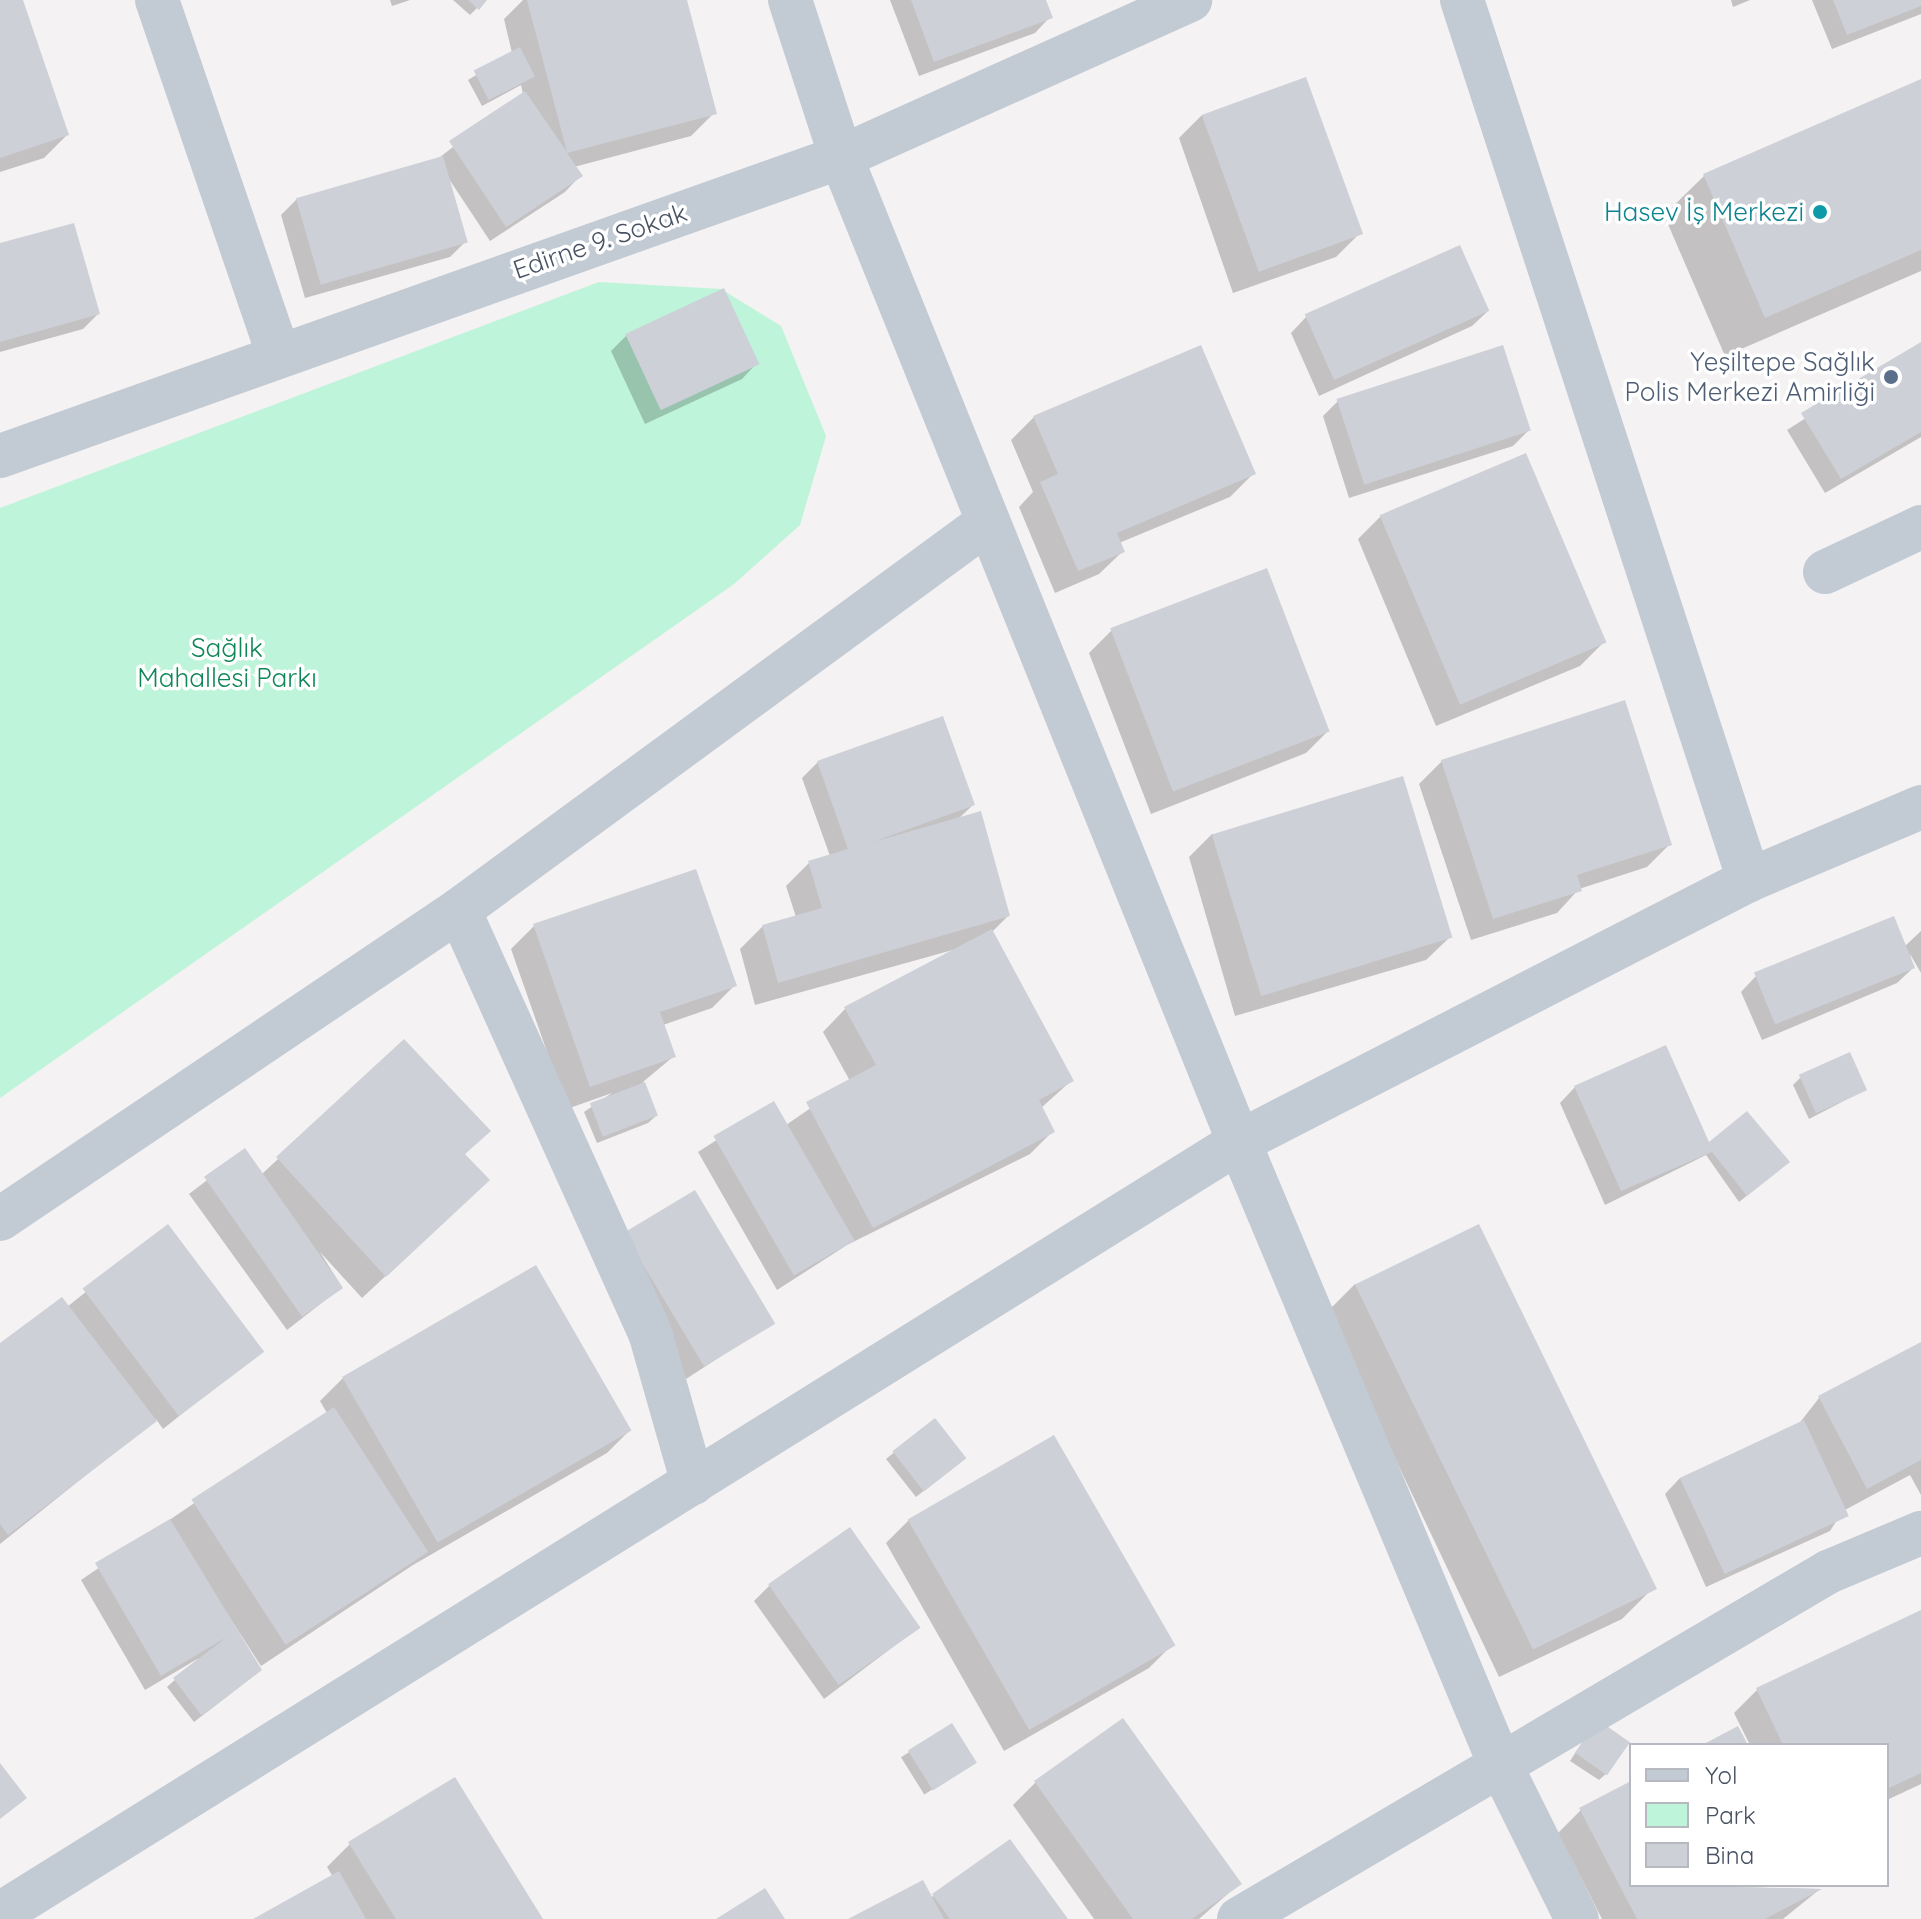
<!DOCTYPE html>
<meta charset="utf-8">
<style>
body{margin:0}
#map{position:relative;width:1921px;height:1919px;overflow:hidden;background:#f4f2f2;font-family:Quicksand,sans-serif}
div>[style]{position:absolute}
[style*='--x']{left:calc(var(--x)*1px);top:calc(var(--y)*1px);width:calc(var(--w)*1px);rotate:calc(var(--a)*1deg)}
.green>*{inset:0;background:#bef4d9}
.shadow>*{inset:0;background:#0003;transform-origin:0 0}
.building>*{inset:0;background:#ced0d8;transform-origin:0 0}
.minor>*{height:44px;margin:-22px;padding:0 22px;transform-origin:22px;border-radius:22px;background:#c2cad4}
.dots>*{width:22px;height:22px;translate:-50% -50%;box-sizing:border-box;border:4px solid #fff;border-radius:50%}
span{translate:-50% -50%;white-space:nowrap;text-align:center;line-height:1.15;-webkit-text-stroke:7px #fff;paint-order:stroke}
.culture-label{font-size:26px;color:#0d838f}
.right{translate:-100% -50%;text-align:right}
.street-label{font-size:26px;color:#485262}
.service-label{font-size:26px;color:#4e5e75}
.park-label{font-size:26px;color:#0f8658}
.legend{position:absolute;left:1629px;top:1743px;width:260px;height:144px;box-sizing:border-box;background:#fff;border:2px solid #b6bac0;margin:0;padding:10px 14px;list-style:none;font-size:24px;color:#485262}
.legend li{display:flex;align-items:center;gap:16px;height:40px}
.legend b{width:40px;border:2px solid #b6bac0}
</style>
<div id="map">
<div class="green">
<div style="clip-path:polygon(599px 282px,721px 289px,781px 326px,826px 436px,800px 525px,734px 584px,0 1098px,0 508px)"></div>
</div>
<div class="shadow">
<div style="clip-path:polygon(0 0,21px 0,67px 135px,44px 158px,0 172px)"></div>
<div style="clip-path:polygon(390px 0,410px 0,392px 6px)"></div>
<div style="clip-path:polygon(453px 0,485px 0,470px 15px)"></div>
<div style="clip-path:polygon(523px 0,685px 0,714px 113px,691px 136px,574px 167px,580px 176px,565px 192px,490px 241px,449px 179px,466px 241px,450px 257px,305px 298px,281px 215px,297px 199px,436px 160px,523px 94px,521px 85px,482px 106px,468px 80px,512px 53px,504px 19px)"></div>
<div style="clip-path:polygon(890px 0,1044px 0,1050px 17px,1035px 33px,919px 76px)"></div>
<div style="clip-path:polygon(1731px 0,1750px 0,1733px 7px)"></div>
<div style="clip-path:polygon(1812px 0,1921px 0,1921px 14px,1832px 49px)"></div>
<div style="clip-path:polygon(1921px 81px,1921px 271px,1725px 356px,1664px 215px,1704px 176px)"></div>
<div style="clip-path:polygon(1202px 115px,1359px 234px,1336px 257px,1233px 293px,1179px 138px)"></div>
<div style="clip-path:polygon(0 245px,98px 314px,83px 329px,0 352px)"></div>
<div style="clip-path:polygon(1488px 311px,1472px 326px,1319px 396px,1291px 333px,1306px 317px)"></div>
<div style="clip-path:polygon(626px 336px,757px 363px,742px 379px,645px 424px,611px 351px)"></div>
<div style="clip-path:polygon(1921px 345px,1921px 437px,1825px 493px,1787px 430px)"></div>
<div style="clip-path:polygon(1338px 401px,1529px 430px,1513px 446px,1349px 498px,1323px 416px)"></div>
<div style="clip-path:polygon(1034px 417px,1253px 474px,1230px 497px,1119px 543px,1122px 552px,1099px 574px,1055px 593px,1019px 507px,1033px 492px,1011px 440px)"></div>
<div style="clip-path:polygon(1381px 516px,1603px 643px,1580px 666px,1436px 726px,1358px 539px)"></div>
<div style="clip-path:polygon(1112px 630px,1329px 730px,1306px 753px,1151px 814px,1089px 653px)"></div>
<div style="clip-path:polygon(1442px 761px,1670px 844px,1647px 867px,1579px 889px,1557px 913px,1471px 940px,1419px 784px)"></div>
<div style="clip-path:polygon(818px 762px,973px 805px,957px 820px,1008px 916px,992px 932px,1071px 1081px,1041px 1108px,1053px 1131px,1030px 1154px,847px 1245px,777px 1290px,698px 1152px,774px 1103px,786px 1125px,850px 1081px,823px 1032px,845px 1009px,960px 948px,755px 1005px,740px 949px,763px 926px,796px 917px,786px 886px,809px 863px,830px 856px,802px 778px)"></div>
<div style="clip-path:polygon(1212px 834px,1449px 938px,1426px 960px,1235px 1016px,1189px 857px)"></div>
<div style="clip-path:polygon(534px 926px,735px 985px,712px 1008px,663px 1025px,674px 1056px,643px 1082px,656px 1116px,648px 1123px,597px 1143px,584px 1112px,612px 1093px,567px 1109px,511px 949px)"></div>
<div style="clip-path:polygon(1921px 931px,1921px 973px,1910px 954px,1913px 968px,1897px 983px,1762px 1040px,1741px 992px,1756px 976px,1904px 947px)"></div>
<div style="clip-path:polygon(1800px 1078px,1865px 1090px,1809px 1119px,1793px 1085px)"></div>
<div style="clip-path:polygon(1575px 1087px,1708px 1145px,1780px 1169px,1739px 1202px,1706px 1155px,1605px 1205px,1560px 1103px)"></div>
<div style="clip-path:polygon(488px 1131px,464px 1155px,464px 1203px,362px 1298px,320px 1252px,342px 1287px,287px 1330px,189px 1194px,245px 1151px,262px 1174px,278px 1159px)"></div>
<div style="clip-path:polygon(167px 1227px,262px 1350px,163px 1429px,156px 1419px,0 1544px,0 1346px,67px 1307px)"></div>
<div style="clip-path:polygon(609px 1249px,772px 1323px,686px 1379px)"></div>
<div style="clip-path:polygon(1355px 1284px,1652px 1589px,1622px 1619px,1499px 1677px,1326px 1313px)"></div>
<div style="clip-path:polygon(1921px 1344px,1921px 1495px,1910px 1475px,1843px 1511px,1830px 1531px,1706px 1587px,1665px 1494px,1680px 1478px,1798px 1425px,1819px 1398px)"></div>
<div style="clip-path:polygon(343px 1378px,630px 1430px,607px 1453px,413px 1565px,261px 1666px,217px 1598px,252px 1677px,194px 1722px,167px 1687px,199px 1658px,145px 1690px,81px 1580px,327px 1413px,320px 1401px)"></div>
<div style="clip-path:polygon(934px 1420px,956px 1465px,916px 1497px,886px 1459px)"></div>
<div style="clip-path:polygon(909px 1520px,1172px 1645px,1149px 1668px,1004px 1751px,886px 1543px)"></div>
<div style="clip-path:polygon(770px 1585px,918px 1628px,824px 1699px,754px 1601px)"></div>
<div style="clip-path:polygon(1921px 1613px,1921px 1784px,1887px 1800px,1887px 1745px,1750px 1745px,1734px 1713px,1757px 1690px)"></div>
<div style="left:951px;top:1726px;width:44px;height:59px;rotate:58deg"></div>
<div style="clip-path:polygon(1591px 1729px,1607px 1773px,1599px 1780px,1570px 1761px)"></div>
<div style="clip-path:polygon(1036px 1782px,1239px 1884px,1199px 1919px,1094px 1919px,1013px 1805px)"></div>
<div style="clip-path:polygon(1631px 1784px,1631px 1885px,1820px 1889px,1783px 1919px,1602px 1919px,1558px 1833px,1581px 1810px)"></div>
<div style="clip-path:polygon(350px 1844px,541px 1919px,257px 1919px,333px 1877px,327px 1867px)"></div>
<div style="clip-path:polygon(934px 1896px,1065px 1919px,852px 1919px)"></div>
</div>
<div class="building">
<div style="clip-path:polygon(0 0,23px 0,69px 135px,0 158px)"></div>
<div style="clip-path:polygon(468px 0,487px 0,479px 10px)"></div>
<div style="clip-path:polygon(527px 0,687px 0,717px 114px,567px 153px,583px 176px,506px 227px,449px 141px,525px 91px,567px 152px)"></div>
<div style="clip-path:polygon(911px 0,1046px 0,1053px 18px,934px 62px)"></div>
<div style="clip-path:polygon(1833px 0,1921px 0,1921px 6px,1847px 35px)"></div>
<div style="left:520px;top:47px;width:33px;height:52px;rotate:63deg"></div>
<div style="left:1306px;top:77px;width:167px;height:111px;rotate:70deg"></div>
<div style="clip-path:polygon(1921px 79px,1921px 250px,1765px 318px,1703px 174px)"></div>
<div style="left:443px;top:156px;width:90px;height:153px;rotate:74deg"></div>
<div style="clip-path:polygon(74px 223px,100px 314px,0 342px,0 243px)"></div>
<div style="left:1460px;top:245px;width:72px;height:170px;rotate:66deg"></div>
<div style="left:724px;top:288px;width:84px;height:109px;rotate:65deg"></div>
<div style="clip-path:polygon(1921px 342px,1921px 432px,1841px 479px,1801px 413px)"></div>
<div style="clip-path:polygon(1201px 345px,1256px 474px,1117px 533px,1125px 552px,1078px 571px,1040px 482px,1058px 474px,1033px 416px)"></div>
<div style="left:1503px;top:345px;width:90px;height:175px;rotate:72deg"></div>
<div style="left:1526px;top:453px;width:206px;height:159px;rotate:67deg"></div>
<div style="left:1267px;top:568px;width:175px;height:168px;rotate:69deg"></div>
<div style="clip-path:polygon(1625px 700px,1672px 845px,1577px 875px,1582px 891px,1493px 919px,1441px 760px)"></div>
<div style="clip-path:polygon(943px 716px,975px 805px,873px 842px,981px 811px,1010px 916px,778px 983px,762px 925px,822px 908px,808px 861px,848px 849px,817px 761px)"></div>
<div style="left:1403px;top:776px;width:169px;height:200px;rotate:73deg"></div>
<div style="clip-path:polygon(696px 869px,737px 986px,660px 1012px,676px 1057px,590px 1087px,533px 924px)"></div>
<div style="left:1894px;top:916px;width:56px;height:151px;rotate:68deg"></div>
<div style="clip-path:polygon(992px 929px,1074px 1081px,1039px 1100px,1055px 1132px,873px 1228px,806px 1102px,876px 1065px,844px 1007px)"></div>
<div style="clip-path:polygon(404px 1039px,491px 1131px,465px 1154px,490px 1180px,386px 1277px,276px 1157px)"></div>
<div style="clip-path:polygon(1666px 1045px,1709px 1142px,1747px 1111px,1790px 1162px,1747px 1196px,1712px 1152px,1621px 1191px,1574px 1086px)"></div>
<div style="left:1850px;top:1052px;width:42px;height:56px;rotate:66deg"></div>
<div style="left:645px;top:1082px;width:36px;height:59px;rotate:69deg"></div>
<div style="left:774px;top:1101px;width:161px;height:70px;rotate:60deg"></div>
<div style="left:245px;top:1148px;width:171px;height:50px;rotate:55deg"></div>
<div style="left:695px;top:1190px;width:156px;height:83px;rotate:59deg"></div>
<div style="left:168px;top:1224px;width:160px;height:107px;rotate:53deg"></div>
<div style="left:1479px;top:1224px;width:406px;height:138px;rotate:64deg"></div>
<div style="left:536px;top:1265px;width:191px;height:224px;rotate:60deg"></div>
<div style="clip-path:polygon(62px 1297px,157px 1421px,8px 1535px,0 1524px,0 1343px)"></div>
<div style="clip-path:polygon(1921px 1342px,1921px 1460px,1867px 1489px,1818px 1396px)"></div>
<div style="left:334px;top:1407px;width:173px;height:170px;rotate:57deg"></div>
<div style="left:935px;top:1418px;width:51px;height:54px;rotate:52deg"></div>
<div style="left:1804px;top:1420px;width:106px;height:137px;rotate:65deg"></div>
<div style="left:1054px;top:1435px;width:243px;height:169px;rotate:60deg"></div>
<div style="clip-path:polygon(170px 1519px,262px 1670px,202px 1716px,173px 1678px,227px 1637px,161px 1676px,95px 1563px)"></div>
<div style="left:850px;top:1527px;width:123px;height:100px;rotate:55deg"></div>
<div style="clip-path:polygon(1921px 1610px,1921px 1773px,1887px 1789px,1887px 1745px,1783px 1745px,1756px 1688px)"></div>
<div style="clip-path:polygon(1123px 1718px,1242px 1884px,1192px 1919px,1133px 1919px,1034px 1781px)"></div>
<div style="left:1598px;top:1720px;width:39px;height:40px;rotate:35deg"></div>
<div style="left:952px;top:1723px;width:47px;height:52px;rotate:58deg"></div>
<div style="clip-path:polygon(1738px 1726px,1748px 1745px,1702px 1745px)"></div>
<div style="clip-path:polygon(0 1763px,27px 1798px,0 1819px)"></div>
<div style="clip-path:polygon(455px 1777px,543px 1919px,396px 1919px,348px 1842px)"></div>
<div style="clip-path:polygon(1631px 1781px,1631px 1885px,1822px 1889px,1765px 1919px,1637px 1919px,1579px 1808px)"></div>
<div style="clip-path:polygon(1010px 1839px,1068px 1919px,950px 1919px,932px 1894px)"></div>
<div style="clip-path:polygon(339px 1871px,366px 1919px,253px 1919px)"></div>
<div style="clip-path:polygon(923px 1880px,944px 1919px,848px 1919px)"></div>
<div style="clip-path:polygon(765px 1888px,785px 1919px,716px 1919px)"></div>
</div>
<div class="minor">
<div style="--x:157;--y:0;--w:373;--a:71.1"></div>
<div style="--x:790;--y:0;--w:165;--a:72"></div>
<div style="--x:841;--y:157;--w:1062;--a:68"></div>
<div style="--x:1239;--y:1142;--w:672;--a:67.25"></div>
<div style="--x:1499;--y:1762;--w:175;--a:63.6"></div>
<div style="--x:1462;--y:0;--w:926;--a:71.94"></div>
<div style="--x:0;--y:456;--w:893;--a:-19.57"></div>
<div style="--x:841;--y:157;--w:383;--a:-24.2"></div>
<div style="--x:1825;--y:572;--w:106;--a:-25.1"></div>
<div style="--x:459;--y:910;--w:467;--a:65.7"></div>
<div style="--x:651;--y:1336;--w:153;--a:74.1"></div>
<div style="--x:0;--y:1219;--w:553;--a:-33.95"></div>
<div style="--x:459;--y:910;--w:656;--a:-36.26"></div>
<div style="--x:0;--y:1914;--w:1460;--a:-31.93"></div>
<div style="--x:1239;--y:1142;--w:573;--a:-27.19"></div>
<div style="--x:1749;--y:880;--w:187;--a:-23"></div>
<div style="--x:1239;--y:1919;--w:684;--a:-30.5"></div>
<div style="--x:1828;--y:1572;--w:101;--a:-22.8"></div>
</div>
<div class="dots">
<div style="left:1820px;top:212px;background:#0f9aa8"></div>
<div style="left:1891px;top:377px;background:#5c6f8a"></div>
</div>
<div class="culture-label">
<span class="right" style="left:1804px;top:212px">Hasev İş Merkezi</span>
</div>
<div class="street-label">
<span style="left:600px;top:241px;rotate:-19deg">Edirne 9. Sokak</span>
</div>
<div class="service-label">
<span class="right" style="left:1875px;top:377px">Yeşiltepe Sağlık<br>Polis Merkezi Amirliği</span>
</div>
<div class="park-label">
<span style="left:227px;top:663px">Sağlık<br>Mahallesi Parkı</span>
</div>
<ul class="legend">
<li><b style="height:10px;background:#c2cad4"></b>Yol</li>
<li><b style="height:22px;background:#bef4d9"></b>Park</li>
<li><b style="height:22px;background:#ced0d8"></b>Bina</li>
</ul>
</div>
